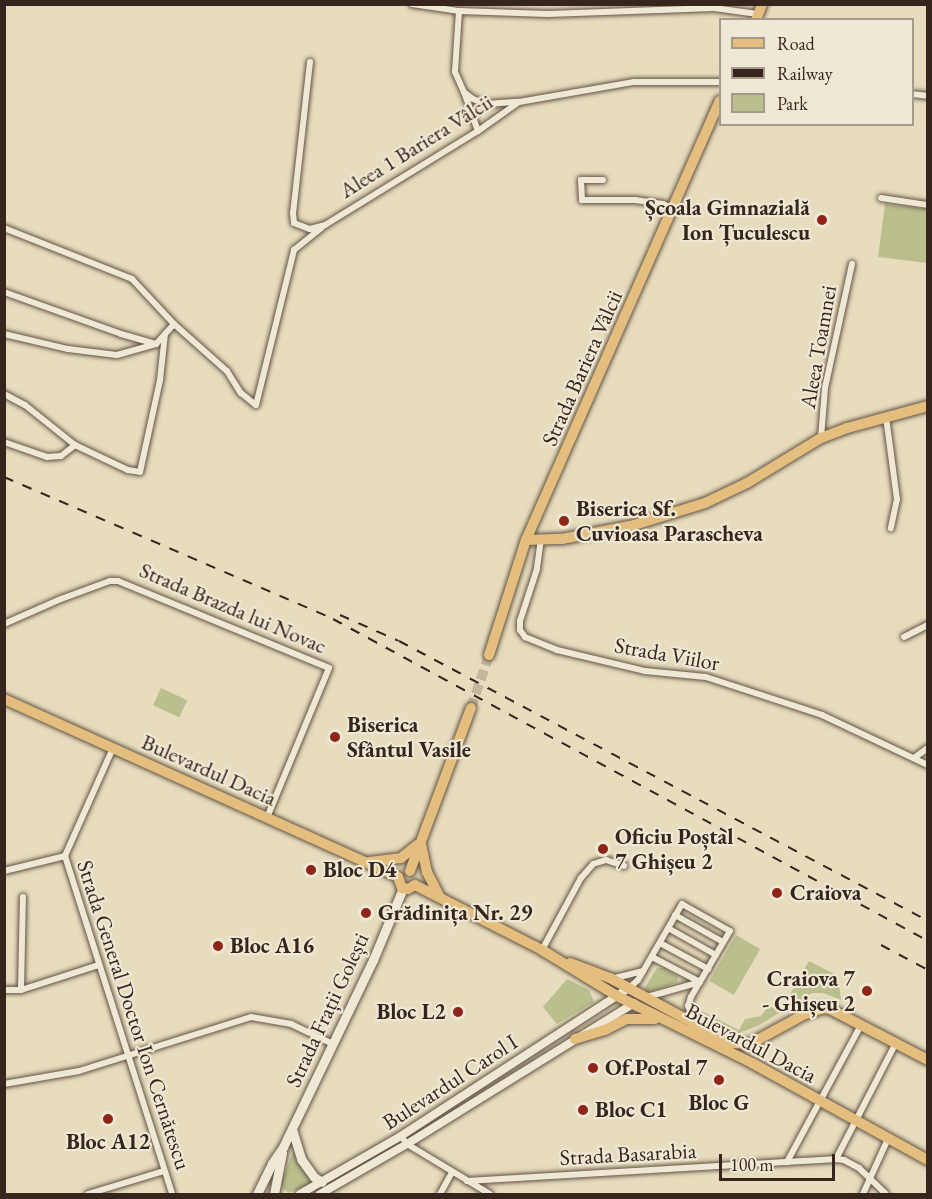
<!DOCTYPE html>
<meta charset="utf-8">
<style>
body{margin:0}
#map{position:relative;width:932px;height:1199px;overflow:hidden;background:#e7dcbd;font-family:"EB Garamond",serif}
div>[style]{position:absolute}
[style*='--x']{left:calc(var(--x)*1px);top:calc(var(--y)*1px);width:calc(var(--w)*1px);rotate:calc(var(--a)*1deg)}
.green>*{inset:0;background:#babf8d;transform-origin:0 0}
.primary-tunnel>*{height:10px;margin-top:-5px;transform-origin:0;background:repeating-linear-gradient(90deg,#c4b79d 0 10px,transparent 0 15px)}
.roads{filter:drop-shadow(0 0 2px #625345) drop-shadow(0 0 2px #625345)}
.minor>*{height:6px;margin:-3px;padding:0 3px;transform-origin:3px;border-radius:3px;background:#efe8d4}
.tertiary>*{height:8px;margin:-4px;padding:0 4px;transform-origin:4px;border-radius:4px;background:#efe8d4}
.secondary>*{height:9px;margin:-4.5px;padding:0 4.5px;transform-origin:4.5px;border-radius:4.5px;background:#efe8d4}
.primary>*{height:10px;margin:-5px;padding:0 5px;transform-origin:5px;border-radius:5px;background:#e4be7e}
.rail>*{height:2px;margin-top:-1px;transform-origin:0;background:repeating-linear-gradient(90deg,#36251d 0 10px,transparent 0 20px)}
.dots>*{width:16px;height:16px;translate:-50% -50%;box-sizing:border-box;border:3px solid #efe8d4;border-radius:50%}
span{translate:-50% -50%;white-space:nowrap;text-align:center;line-height:1.15;-webkit-text-stroke:4.5px #efe8d4;paint-order:stroke}
.street-label{font-size:22px;color:#36251d}
.poi-label{font-size:22px;color:#36251d;font-weight:700}
.right{translate:-100% -50%;text-align:right}
.left{translate:0 -50%;text-align:left}
.frame{position:absolute;inset:0;border:6px solid #36251d;pointer-events:none}
.legend{position:absolute;left:719px;top:18px;width:195px;height:108px;box-sizing:border-box;background:#efe8d4;border:2px solid #a59a8b;margin:0;padding:8px 10px;list-style:none;font-size:18px;color:#36251d}
.legend li{display:flex;align-items:center;gap:12px;height:30px}
.legend b{width:30px;border:2px solid #a59a8b}
.scale{position:absolute;left:719px;top:1154px;width:116px;height:27px;box-sizing:border-box;border:3px solid #36251d;border-top:0;padding-left:8px;font-size:18px;line-height:21px;white-space:nowrap;color:#36251d;-webkit-text-stroke:4px #efe8d4;paint-order:stroke}
</style>
<div id="map">
<div class="green">
<div style="clip-path:polygon(885px 204px,927px 209px,927px 263px,878px 257px)"></div>
<div style="left:161px;top:688px;width:29px;height:19px;rotate:25deg"></div>
<div style="left:736px;top:935px;width:28px;height:53px;rotate:30deg"></div>
<div style="clip-path:polygon(809px 961px,838px 976px,841px 1000px,823px 993px,812px 993px,759px 1025px,737px 1034px,707px 1020px,698px 1013px,701px 1011px,739px 1030px,745px 1019px,761px 1016px,769px 1006px,778px 1010px,784px 1005px)"></div>
<div style="clip-path:polygon(657px 968px,664px 968px,677px 976px,678px 982px,646px 993px,644px 989px)"></div>
<div style="clip-path:polygon(567px 979px,589px 990px,594px 1002px,557px 1024px,543px 1007px)"></div>
<div style="clip-path:polygon(294px 1150px,312px 1183px,289px 1193px,283px 1189px,281px 1182px)"></div>
</div>
<div class="primary-tunnel">
<div style="--x:471;--y:708;--w:56;--a:-71.2"></div>
</div>
<div class="roads">
<div class="minor">
<div style="--x:412;--y:4;--w:48;--a:8.5"></div>
<div style="--x:459;--y:11;--w:89;--a:1.9"></div>
<div style="--x:548;--y:14;--w:166;--a:-2.1"></div>
<div style="--x:714;--y:8;--w:44;--a:7.8"></div>
<div style="--x:459;--y:11;--w:61;--a:93.8"></div>
<div style="--x:455;--y:72;--w:22;--a:66"></div>
<div style="--x:464;--y:92;--w:11;--a:38"></div>
<div style="--x:473;--y:99;--w:14;--a:21"></div>
<div style="--x:486;--y:104;--w:32;--a:-4"></div>
<div style="--x:310;--y:62;--w:152;--a:96.4"></div>
<div style="--x:293;--y:213;--w:10;--a:84"></div>
<div style="--x:294;--y:223;--w:17;--a:21"></div>
<div style="--x:310;--y:229;--w:16;--a:-15"></div>
<div style="--x:325;--y:225;--w:180;--a:-31.6"></div>
<div style="--x:478;--y:131;--w:50;--a:-35.3"></div>
<div style="--x:519;--y:102;--w:117;--a:-9.9"></div>
<div style="--x:634;--y:82;--w:86;--a:0"></div>
<div style="--x:464;--y:92;--w:41;--a:70.3"></div>
<div style="--x:912;--y:94;--w:16;--a:7"></div>
<div style="--x:603;--y:180;--w:22;--a:180"></div>
<div style="--x:581;--y:180;--w:20;--a:87"></div>
<div style="--x:582;--y:200;--w:53;--a:0"></div>
<div style="--x:635;--y:200;--w:28;--a:8"></div>
<div style="--x:663;--y:204;--w:11;--a:27"></div>
<div style="--x:881;--y:198;--w:48;--a:8.5"></div>
<div style="--x:4;--y:228;--w:138;--a:21.7"></div>
<div style="--x:132;--y:279;--w:62;--a:47"></div>
<div style="--x:174;--y:324;--w:71;--a:41.6"></div>
<div style="--x:227;--y:371;--w:26;--a:58"></div>
<div style="--x:241;--y:393;--w:19;--a:39"></div>
<div style="--x:256;--y:405;--w:160;--a:-76.2"></div>
<div style="--x:294;--y:250;--w:36;--a:-39"></div>
<div style="--x:4;--y:292;--w:124;--a:19.7"></div>
<div style="--x:121;--y:334;--w:36;--a:16"></div>
<div style="--x:156;--y:344;--w:27;--a:-48"></div>
<div style="--x:4;--y:334;--w:66;--a:13.2"></div>
<div style="--x:68;--y:349;--w:49;--a:7"></div>
<div style="--x:117;--y:355;--w:41;--a:-15.8"></div>
<div style="--x:4;--y:394;--w:24;--a:28"></div>
<div style="--x:25;--y:405;--w:64;--a:38.7"></div>
<div style="--x:75;--y:445;--w:59;--a:25.3"></div>
<div style="--x:128;--y:470;--w:12;--a:9"></div>
<div style="--x:140;--y:472;--w:94;--a:-77.7"></div>
<div style="--x:160;--y:380;--w:46;--a:-83.8"></div>
<div style="--x:886;--y:417;--w:83;--a:82.4"></div>
<div style="--x:897;--y:499;--w:30;--a:102"></div>
<div style="--x:821;--y:438;--w:50;--a:-85.4"></div>
<div style="--x:825;--y:388;--w:127;--a:-77.7"></div>
<div style="--x:4;--y:442;--w:46;--a:19.2"></div>
<div style="--x:47;--y:457;--w:14;--a:-4"></div>
<div style="--x:61;--y:456;--w:18;--a:-38"></div>
<div style="--x:541;--y:539;--w:30;--a:98"></div>
<div style="--x:537;--y:569;--w:55;--a:108.1"></div>
<div style="--x:520;--y:621;--w:9;--a:90"></div>
<div style="--x:520;--y:630;--w:9;--a:54"></div>
<div style="--x:525;--y:637;--w:35;--a:22"></div>
<div style="--x:557;--y:650;--w:90;--a:13.4"></div>
<div style="--x:645;--y:671;--w:61;--a:5.6"></div>
<div style="--x:706;--y:677;--w:122;--a:18.1"></div>
<div style="--x:822;--y:715;--w:117;--a:25.3"></div>
<div style="--x:4;--y:624;--w:62;--a:-23.7"></div>
<div style="--x:61;--y:599;--w:52;--a:-20.2"></div>
<div style="--x:110;--y:581;--w:8;--a:0"></div>
<div style="--x:118;--y:581;--w:228;--a:22.4"></div>
<div style="--x:329;--y:668;--w:162;--a:112.5"></div>
<div style="--x:904;--y:637;--w:27;--a:-27"></div>
<div style="--x:113;--y:748;--w:118;--a:114"></div>
<div style="--x:65;--y:856;--w:355;--a:72.4"></div>
<div style="--x:914;--y:758;--w:17;--a:-36"></div>
<div style="--x:4;--y:871;--w:63;--a:-13.8"></div>
<div style="--x:675;--y:915;--w:55;--a:29.4"></div>
<div style="--x:668;--y:928;--w:55;--a:29.4"></div>
<div style="--x:660;--y:943;--w:55;--a:28.4"></div>
<div style="--x:542;--y:950;--w:82;--a:-61.6"></div>
<div style="--x:581;--y:878;--w:18;--a:-49"></div>
<div style="--x:593;--y:864;--w:14;--a:-17"></div>
<div style="--x:606;--y:860;--w:19;--a:18"></div>
<div style="--x:652;--y:957;--w:54;--a:27.5"></div>
<div style="--x:615;--y:978;--w:29;--a:-14"></div>
<div style="--x:629;--y:988;--w:12;--a:-42"></div>
<div style="--x:638;--y:980;--w:88;--a:-59.9"></div>
<div style="--x:682;--y:904;--w:55;--a:29.4"></div>
<div style="--x:730;--y:931;--w:77;--a:120.6"></div>
<div style="--x:691;--y:997;--w:9;--a:108"></div>
<div style="--x:688;--y:1006;--w:19;--a:62"></div>
<div style="--x:4;--y:990;--w:17;--a:0"></div>
<div style="--x:21;--y:990;--w:82;--a:-17.8"></div>
<div style="--x:21;--y:990;--w:93;--a:-88.8"></div>
<div style="--x:647;--y:997;--w:55;--a:-15.8"></div>
<div style="--x:4;--y:1084;--w:76;--a:-9.8"></div>
<div style="--x:79;--y:1071;--w:180;--a:-17.4"></div>
<div style="--x:251;--y:1017;--w:41;--a:9.9"></div>
<div style="--x:291;--y:1024;--w:47;--a:25.5"></div>
<div style="--x:401;--y:1136;--w:10;--a:53"></div>
<div style="--x:407;--y:1144;--w:97;--a:31.1"></div>
<div style="--x:836;--y:1159;--w:131;--a:-62.7"></div>
<div style="--x:787;--y:1162;--w:156;--a:-61.6"></div>
<div style="--x:467;--y:1181;--w:370;--a:-3.4"></div>
<div style="--x:836;--y:1159;--w:8;--a:7"></div>
<div style="--x:844;--y:1160;--w:17;--a:28"></div>
<div style="--x:859;--y:1168;--w:37;--a:44"></div>
<div style="--x:88;--y:1194;--w:79;--a:-16.8"></div>
<div style="--x:440;--y:1194;--w:25;--a:-61"></div>
<div style="--x:863;--y:1194;--w:60;--a:-65.6"></div>
</div>
<div class="tertiary">
<div style="--x:300;--y:1194;--w:116;--a:-29.9"></div>
<div style="--x:401;--y:1136;--w:272;--a:-33"></div>
<div style="--x:320;--y:1194;--w:100;--a:-29.9"></div>
<div style="--x:407;--y:1144;--w:267;--a:-31.8"></div>
</div>
<div class="secondary">
<div style="--x:292;--y:1129;--w:31;--a:73"></div>
<div style="--x:301;--y:1159;--w:22;--a:54"></div>
<div style="--x:314;--y:1177;--w:9;--a:32"></div>
<div style="--x:257;--y:1194;--w:34;--a:-64"></div>
<div style="--x:272;--y:1163;--w:19;--a:-55"></div>
<div style="--x:283;--y:1147;--w:208;--a:-64.3"></div>
<div style="--x:373;--y:960;--w:78;--a:-67.4"></div>
<div style="--x:274;--y:1194;--w:42;--a:-79"></div>
</div>
<div class="primary">
<div style="--x:756;--y:20;--w:17;--a:-69"></div>
<div style="--x:526;--y:540;--w:36;--a:-2"></div>
<div style="--x:562;--y:539;--w:73;--a:-11"></div>
<div style="--x:634;--y:525;--w:74;--a:-17.2"></div>
<div style="--x:705;--y:503;--w:47;--a:-25.5"></div>
<div style="--x:747;--y:483;--w:87;--a:-31.3"></div>
<div style="--x:821;--y:438;--w:28;--a:-21"></div>
<div style="--x:847;--y:428;--w:84;--a:-15.2"></div>
<div style="--x:489;--y:655;--w:121;--a:-72.2"></div>
<div style="--x:526;--y:540;--w:480;--a:-66.2"></div>
<div style="--x:4;--y:699;--w:432;--a:24.3"></div>
<div style="--x:421;--y:844;--w:29;--a:78"></div>
<div style="--x:427;--y:872;--w:28;--a:63"></div>
<div style="--x:369;--y:862;--w:32;--a:-7"></div>
<div style="--x:401;--y:858;--w:21;--a:-39"></div>
<div style="--x:410;--y:871;--w:174;--a:-69.5"></div>
<div style="--x:398;--y:877;--w:12;--a:70"></div>
<div style="--x:402;--y:888;--w:6;--a:9"></div>
<div style="--x:408;--y:889;--w:8;--a:-30"></div>
<div style="--x:415;--y:885;--w:143;--a:27.1"></div>
<div style="--x:542;--y:950;--w:88;--a:31.5"></div>
<div style="--x:617;--y:996;--w:151;--a:26.4"></div>
<div style="--x:752;--y:1063;--w:201;--a:28.9"></div>
<div style="--x:570;--y:963;--w:43;--a:20.6"></div>
<div style="--x:610;--y:978;--w:136;--a:28.4"></div>
<div style="--x:730;--y:1043;--w:20;--a:3"></div>
<div style="--x:750;--y:1044;--w:63;--a:-28.6"></div>
<div style="--x:805;--y:1014;--w:19;--a:-18"></div>
<div style="--x:823;--y:1008;--w:7;--a:8"></div>
<div style="--x:830;--y:1009;--w:110;--a:27.5"></div>
<div style="--x:575;--y:1039;--w:31;--a:-17"></div>
<div style="--x:605;--y:1030;--w:25;--a:-27"></div>
<div style="--x:627;--y:1019;--w:28;--a:0"></div>
</div>
</div>
<div class="rail">
<div style="--x:4;--y:477;--w:358;--a:23.3"></div>
<div style="--x:333;--y:619;--w:677;--a:28.42"></div>
<div style="--x:340;--y:615;--w:64;--a:23.8"></div>
<div style="--x:399;--y:641;--w:599;--a:27.89"></div>
<div style="--x:881;--y:945;--w:53;--a:28"></div>
</div>
<div class="dots">
<div style="left:822px;top:220px;background:#8f2418"></div>
<div style="left:564px;top:521px;background:#8f2418"></div>
<div style="left:335px;top:737px;background:#8f2418"></div>
<div style="left:603px;top:849px;background:#8f2418"></div>
<div style="left:311px;top:870px;background:#8f2418"></div>
<div style="left:777px;top:893px;background:#8f2418"></div>
<div style="left:366px;top:913px;background:#8f2418"></div>
<div style="left:218px;top:946px;background:#8f2418"></div>
<div style="left:867px;top:991px;background:#8f2418"></div>
<div style="left:458px;top:1012px;background:#8f2418"></div>
<div style="left:593px;top:1068px;background:#8f2418"></div>
<div style="left:719px;top:1080px;background:#8f2418"></div>
<div style="left:583px;top:1110px;background:#8f2418"></div>
<div style="left:108px;top:1119px;background:#8f2418"></div>
</div>
<div class="street-label">
<span style="left:416px;top:146px;rotate:-32deg">Aleea 1 Bariera Vâlcii</span>
<span style="left:818px;top:347px;rotate:-80deg">Aleea Toamnei</span>
<span style="left:582px;top:368px;rotate:-66deg">Strada Bariera Vâlcii</span>
<span style="left:233px;top:608px;rotate:23deg">Strada Brazda lui Novac</span>
<span style="left:667px;top:654px;rotate:10deg">Strada Viilor</span>
<span style="left:209px;top:770px;rotate:24deg">Bulevardul Dacia</span>
<span style="left:327px;top:1010px;rotate:-65deg">Strada Frații Golești</span>
<span style="left:134px;top:1015px;rotate:72deg">Strada General Doctor Ion Cernătescu</span>
<span style="left:751px;top:1043px;rotate:28deg">Bulevardul Dacia</span>
<span style="left:450px;top:1082px;rotate:-33deg">Bulevardul Carol I</span>
<span style="left:628px;top:1154px;rotate:-3deg">Strada Basarabia</span>
</div>
<div class="poi-label">
<span class="right" style="left:810px;top:220px">Școala Gimnazială<br>Ion Țuculescu</span>
<span class="left" style="left:576px;top:521px">Biserica Sf.<br>Cuvioasa Parascheva</span>
<span class="left" style="left:347px;top:737px">Biserica<br>Sfântul Vasile</span>
<span class="left" style="left:615px;top:849px">Oficiu Poștal<br>7 Ghișeu 2</span>
<span class="left" style="left:323px;top:870px">Bloc D4</span>
<span class="left" style="left:790px;top:893px">Craiova</span>
<span class="left" style="left:378px;top:913px">Grădinița Nr. 29</span>
<span class="left" style="left:230px;top:946px">Bloc A16</span>
<span class="right" style="left:855px;top:991px">Craiova 7<br>- Ghișeu 2</span>
<span class="right" style="left:446px;top:1012px">Bloc L2</span>
<span class="left" style="left:605px;top:1068px">Of.Postal 7</span>
<span style="left:719px;top:1103px">Bloc G</span>
<span class="left" style="left:595px;top:1110px">Bloc C1</span>
<span style="left:108px;top:1142px">Bloc A12</span>
</div>
<div class="frame"></div>
<ul class="legend">
<li><b style="height:8px;background:#e4be7e"></b>Road</li>
<li><b style="height:8px;background:#36251d"></b>Railway</li>
<li><b style="height:16px;background:#babf8d"></b>Park</li>
</ul>
<div class="scale">100 m</div>
</div>
